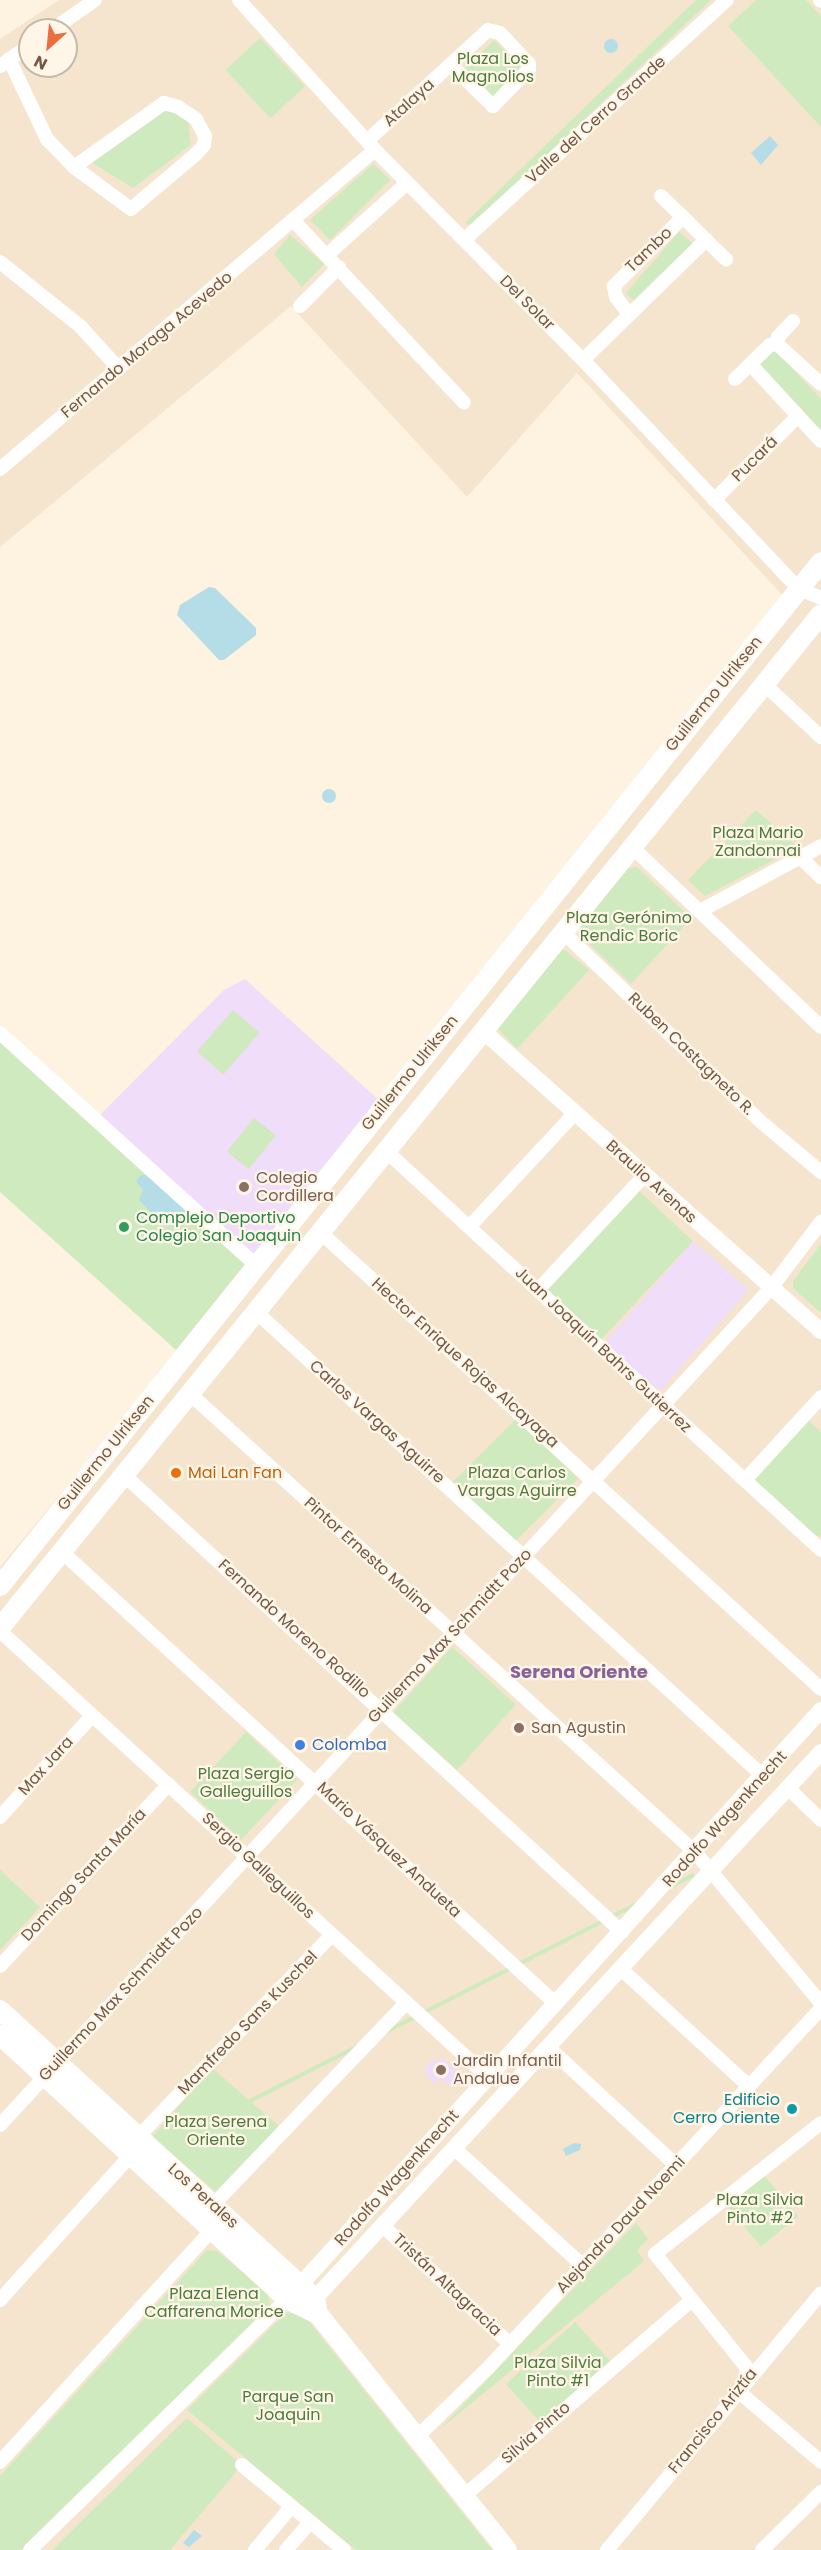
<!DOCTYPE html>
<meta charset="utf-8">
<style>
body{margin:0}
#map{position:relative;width:821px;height:2550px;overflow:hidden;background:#fdf3e0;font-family:Poppins,sans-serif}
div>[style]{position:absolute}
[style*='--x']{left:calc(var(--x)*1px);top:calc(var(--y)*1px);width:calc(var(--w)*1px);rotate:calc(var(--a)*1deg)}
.residential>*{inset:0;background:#f5e5ce}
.education>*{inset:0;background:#f0ddf9;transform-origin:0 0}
.green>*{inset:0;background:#ceeabe;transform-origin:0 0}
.water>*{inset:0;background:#b4dde7}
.round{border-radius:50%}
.minor>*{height:14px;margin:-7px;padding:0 7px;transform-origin:7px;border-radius:7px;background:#fff}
.tertiary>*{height:16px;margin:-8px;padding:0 8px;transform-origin:8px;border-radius:8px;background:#fff}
.secondary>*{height:20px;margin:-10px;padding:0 10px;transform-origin:10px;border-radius:10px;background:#fff}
.dots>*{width:16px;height:16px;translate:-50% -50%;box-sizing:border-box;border:3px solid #fff6e7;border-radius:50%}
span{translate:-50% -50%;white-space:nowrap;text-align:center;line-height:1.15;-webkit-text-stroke:4.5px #fff6e7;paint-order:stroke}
.park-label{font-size:16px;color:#4d7b3e}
.street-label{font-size:16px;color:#745947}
.education-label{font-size:16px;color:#785e54}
.left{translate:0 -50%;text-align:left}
.leisure-label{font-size:16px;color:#27864d}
.food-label{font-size:16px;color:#c56008}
.shop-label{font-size:16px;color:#366cbe}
.culture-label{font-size:16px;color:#0d838f}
.right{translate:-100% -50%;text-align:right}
.neighbourhood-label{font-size:18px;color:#886298;font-weight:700}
.north{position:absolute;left:18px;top:18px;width:60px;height:60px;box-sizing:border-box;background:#fff6e7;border:2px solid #c7b7a7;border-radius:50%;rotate:207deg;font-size:16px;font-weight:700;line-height:24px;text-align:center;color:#745947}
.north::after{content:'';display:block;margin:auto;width:21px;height:27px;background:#ec6d40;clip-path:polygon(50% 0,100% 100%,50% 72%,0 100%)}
</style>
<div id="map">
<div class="residential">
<div style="clip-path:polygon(evenodd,59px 0,821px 0,821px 2550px,0 2550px,0 1567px,255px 1258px,786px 599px,577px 373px,467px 497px,291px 306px,0 547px,0 39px,59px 0,30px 30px,66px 30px,66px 66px,30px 66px,30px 30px)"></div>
</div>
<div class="education">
<div style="clip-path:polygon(245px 979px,381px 1102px,255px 1258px,98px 1117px,224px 990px)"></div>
<div style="left:693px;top:1241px;width:74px;height:135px;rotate:41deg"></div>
<div style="clip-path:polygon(442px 2057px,461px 2075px,450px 2086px,439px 2079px,435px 2084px,424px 2073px,432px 2058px,436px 2062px)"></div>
</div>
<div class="green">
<div style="clip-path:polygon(696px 0,711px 0,472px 225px,465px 223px)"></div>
<div style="clip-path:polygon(756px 0,806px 0,821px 16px,821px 127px,728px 26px)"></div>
<div style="left:260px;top:38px;width:66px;height:47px;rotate:47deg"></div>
<div style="left:494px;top:40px;width:40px;height:42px;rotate:46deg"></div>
<div style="clip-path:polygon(167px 109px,188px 120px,191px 145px,133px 188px,91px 162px)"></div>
<div style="clip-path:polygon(373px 164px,390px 180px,330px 240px,310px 220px)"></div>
<div style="left:679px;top:232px;width:20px;height:81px;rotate:41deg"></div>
<div style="clip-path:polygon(290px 235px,324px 264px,302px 287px,274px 254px)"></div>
<div style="clip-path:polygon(772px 347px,821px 399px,821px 430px,756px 360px)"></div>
<div style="clip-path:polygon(756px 810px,798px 847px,705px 896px,688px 880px)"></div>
<div style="clip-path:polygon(637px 867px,691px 918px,631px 984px,583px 938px,579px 927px,626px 869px)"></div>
<div style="clip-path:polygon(558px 950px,565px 950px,589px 970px,517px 1049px,498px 1029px,499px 1020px)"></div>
<div style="left:233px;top:1010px;width:35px;height:55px;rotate:41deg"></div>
<div style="clip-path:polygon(0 1040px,247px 1262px,176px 1350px,0 1192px)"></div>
<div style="left:254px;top:1118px;width:28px;height:43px;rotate:39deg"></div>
<div style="left:638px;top:1190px;width:75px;height:135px;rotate:43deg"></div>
<div style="clip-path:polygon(821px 1244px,821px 1311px,820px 1312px,793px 1288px,793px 1281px)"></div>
<div style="left:517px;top:1418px;width:86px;height:92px;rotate:45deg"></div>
<div style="clip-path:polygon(808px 1420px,821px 1432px,821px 1535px,816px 1536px,754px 1480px,754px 1473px)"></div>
<div style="left:452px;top:1647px;width:86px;height:88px;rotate:42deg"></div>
<div style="left:246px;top:1732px;width:70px;height:82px;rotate:43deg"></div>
<div style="clip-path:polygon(0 1870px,40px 1907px,0 1950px)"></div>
<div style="left:693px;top:1873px;width:4px;height:556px;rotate:63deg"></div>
<div style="left:212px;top:2068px;width:92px;height:91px;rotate:41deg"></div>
<div style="left:762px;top:2173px;width:56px;height:48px;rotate:50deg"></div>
<div style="clip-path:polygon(636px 2223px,648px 2239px,637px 2250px,644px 2261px,439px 2430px)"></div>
<div style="clip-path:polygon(207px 2250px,217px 2251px,267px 2293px,270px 2305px,22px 2550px,0 2550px,0 2476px)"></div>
<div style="clip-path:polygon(287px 2312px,306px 2318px,492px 2550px,356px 2550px,187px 2410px)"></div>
<div style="left:575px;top:2322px;width:54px;height:93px;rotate:48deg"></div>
<div style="clip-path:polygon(187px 2418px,242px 2465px,170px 2550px,52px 2550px)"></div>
</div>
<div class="water">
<div class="round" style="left:604px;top:39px;width:14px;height:14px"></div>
<div style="clip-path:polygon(770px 136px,778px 145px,761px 165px,751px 153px)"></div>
<div style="clip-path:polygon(209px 587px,215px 588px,256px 628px,256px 635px,224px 660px,219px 660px,177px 615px,180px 605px)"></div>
<div class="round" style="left:322px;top:789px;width:14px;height:14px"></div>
<div style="clip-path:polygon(141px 1175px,147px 1175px,186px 1208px,186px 1217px,175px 1227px,163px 1225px,139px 1200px,143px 1190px,136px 1181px)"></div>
<div style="clip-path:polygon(574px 2143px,581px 2144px,580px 2150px,566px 2156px,563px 2149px)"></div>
<div style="clip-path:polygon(194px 2530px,202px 2536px,189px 2547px,183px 2543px)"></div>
</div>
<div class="minor">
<div style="--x:239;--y:0;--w:202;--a:47.8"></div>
<div style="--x:375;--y:150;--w:296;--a:45.3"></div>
<div style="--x:583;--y:360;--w:315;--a:46.7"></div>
<div style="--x:799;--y:589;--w:24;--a:22"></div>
<div style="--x:820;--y:0;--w:1;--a:45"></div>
<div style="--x:52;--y:30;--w:52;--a:-34.9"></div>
<div style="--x:9;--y:59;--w:89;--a:64.6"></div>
<div style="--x:47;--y:139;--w:39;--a:46"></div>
<div style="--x:74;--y:167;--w:71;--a:36.4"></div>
<div style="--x:131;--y:209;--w:85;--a:-40.2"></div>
<div style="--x:196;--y:154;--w:12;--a:-48"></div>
<div style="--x:204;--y:145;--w:9;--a:-84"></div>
<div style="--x:205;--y:136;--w:19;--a:-118"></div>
<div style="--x:196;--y:119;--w:22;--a:-146"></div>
<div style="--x:178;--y:107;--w:15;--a:-164"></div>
<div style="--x:164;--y:103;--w:110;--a:144.6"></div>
<div style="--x:0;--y:66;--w:37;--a:-35"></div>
<div style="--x:367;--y:141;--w:164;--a:-42.5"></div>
<div style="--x:488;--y:30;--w:12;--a:14"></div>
<div style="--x:500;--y:33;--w:42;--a:46.9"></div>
<div style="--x:529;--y:64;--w:5;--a:90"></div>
<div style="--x:529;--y:69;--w:52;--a:134.2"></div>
<div style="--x:493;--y:106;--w:59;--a:-135.7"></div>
<div style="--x:661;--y:196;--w:30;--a:44"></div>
<div style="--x:293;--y:220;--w:250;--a:46.9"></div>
<div style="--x:464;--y:240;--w:356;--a:-42.4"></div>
<div style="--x:706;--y:240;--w:28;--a:44"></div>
<div style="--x:327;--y:255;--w:108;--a:-42"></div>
<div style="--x:0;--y:262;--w:104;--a:38.7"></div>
<div style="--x:81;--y:327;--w:57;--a:47.9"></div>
<div style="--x:300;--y:306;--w:55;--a:-45"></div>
<div style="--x:777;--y:344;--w:7;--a:-82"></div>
<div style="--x:778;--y:337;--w:22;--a:-47"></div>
<div style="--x:583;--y:360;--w:172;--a:-44.3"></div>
<div style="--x:706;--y:240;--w:33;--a:-135"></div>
<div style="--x:683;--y:217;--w:98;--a:135"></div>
<div style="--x:614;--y:286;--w:11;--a:80"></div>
<div style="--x:616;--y:297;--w:21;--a:53"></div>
<div style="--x:751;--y:365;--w:103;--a:47.4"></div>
<div style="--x:735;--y:379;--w:49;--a:-44.2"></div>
<div style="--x:770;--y:345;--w:7;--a:-8"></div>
<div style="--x:777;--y:344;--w:59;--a:42.3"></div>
<div style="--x:0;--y:469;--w:492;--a:-40.4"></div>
<div style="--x:714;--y:500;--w:117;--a:-45"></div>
<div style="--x:764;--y:684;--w:78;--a:42.9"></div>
<div style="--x:632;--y:847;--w:261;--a:43.6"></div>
<div style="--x:800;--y:857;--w:29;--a:44"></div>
<div style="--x:700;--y:911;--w:137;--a:-28.2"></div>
<div style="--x:563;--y:932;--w:273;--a:43.8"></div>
<div style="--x:760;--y:1121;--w:80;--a:39.9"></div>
<div style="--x:0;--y:1033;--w:345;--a:42.2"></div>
<div style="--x:385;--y:1150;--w:592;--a:42.53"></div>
<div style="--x:470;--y:1226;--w:153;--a:-47.1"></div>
<div style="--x:320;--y:1232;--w:678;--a:42.37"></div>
<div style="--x:538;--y:1290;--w:156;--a:-47.1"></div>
<div style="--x:255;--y:1311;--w:690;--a:42.47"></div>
<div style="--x:189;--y:1393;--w:683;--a:42.21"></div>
<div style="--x:695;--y:1852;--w:197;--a:50.2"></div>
<div style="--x:124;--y:1475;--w:676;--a:42.54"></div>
<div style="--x:745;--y:1480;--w:113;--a:-47.5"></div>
<div style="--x:61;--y:1551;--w:671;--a:42.46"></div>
<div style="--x:0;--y:1631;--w:661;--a:42.43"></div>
<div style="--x:788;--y:1788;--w:46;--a:44.1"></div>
<div style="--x:0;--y:1817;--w:137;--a:-47.7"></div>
<div style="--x:0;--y:1966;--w:248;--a:-47.1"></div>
<div style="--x:620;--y:1968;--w:175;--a:42.5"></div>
<div style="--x:548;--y:2047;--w:174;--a:42.7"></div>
<div style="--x:0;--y:2125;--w:1138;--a:-47.35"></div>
<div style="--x:771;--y:1288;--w:83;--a:-52.9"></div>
<div style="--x:138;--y:2137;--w:280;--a:-46.2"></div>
<div style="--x:455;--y:2149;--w:173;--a:42.4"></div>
<div style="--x:213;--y:2205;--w:279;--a:-46.3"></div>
<div style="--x:383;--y:2226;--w:173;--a:42.9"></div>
<div style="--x:0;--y:2300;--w:195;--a:-47.9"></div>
<div style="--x:752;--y:2374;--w:154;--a:-128.9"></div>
<div style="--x:655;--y:2254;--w:211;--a:-38.3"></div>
<div style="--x:738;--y:2391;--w:109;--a:40.5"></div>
<div style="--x:417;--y:2437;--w:99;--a:-44.2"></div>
<div style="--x:488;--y:2368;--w:490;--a:-47.2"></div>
<div style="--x:0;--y:2462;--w:314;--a:-47.6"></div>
<div style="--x:242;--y:2465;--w:133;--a:39.8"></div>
<div style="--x:464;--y:2496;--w:299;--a:-40.7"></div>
<div style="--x:30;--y:2550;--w:359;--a:-44.3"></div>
<div style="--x:255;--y:2550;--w:56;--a:-50.1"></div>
<div style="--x:286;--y:2550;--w:37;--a:-49"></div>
<div style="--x:607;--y:2550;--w:334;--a:-50.2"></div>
<div style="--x:762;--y:2550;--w:83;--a:-44.5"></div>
</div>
<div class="tertiary">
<div style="--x:483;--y:1031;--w:452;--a:41.6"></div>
<div style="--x:292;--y:2294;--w:788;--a:-47.83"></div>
<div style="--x:306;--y:2308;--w:758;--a:-47.19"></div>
</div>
<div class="secondary">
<div style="--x:0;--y:1586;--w:1312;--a:-51.28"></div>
<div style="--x:0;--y:1628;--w:1305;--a:-51"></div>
<div style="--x:0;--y:2010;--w:427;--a:42.5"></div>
<div style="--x:315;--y:2299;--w:15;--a:79"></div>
<div style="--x:318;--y:2314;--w:302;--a:51.3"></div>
<div style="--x:0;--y:2035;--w:390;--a:42.6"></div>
<div style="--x:287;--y:2299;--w:34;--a:26"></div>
</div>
<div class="dots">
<div style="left:244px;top:1187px;background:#8d6e63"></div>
<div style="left:124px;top:1227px;background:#2e9e5b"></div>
<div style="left:176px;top:1473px;background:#e8710a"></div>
<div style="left:519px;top:1728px;background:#8d6e63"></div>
<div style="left:300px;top:1745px;background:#3f7fe0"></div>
<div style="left:441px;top:2070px;background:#8d6e63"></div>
<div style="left:792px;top:2109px;background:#0f9aa8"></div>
</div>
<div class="park-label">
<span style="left:493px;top:68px">Plaza Los<br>Magnolios</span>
<span style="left:758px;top:842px">Plaza Mario<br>Zandonnai</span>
<span style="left:629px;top:927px">Plaza Gerónimo<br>Rendic Boric</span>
<span style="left:517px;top:1482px">Plaza Carlos<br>Vargas Aguirre</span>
<span style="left:246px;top:1783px">Plaza Sergio<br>Galleguillos</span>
<span style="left:216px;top:2131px">Plaza Serena<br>Oriente</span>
<span style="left:760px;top:2209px">Plaza Silvia<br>Pinto #2</span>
<span style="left:214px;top:2303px">Plaza Elena<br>Caffarena Morice</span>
<span style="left:558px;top:2372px">Plaza Silvia<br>Pinto #1</span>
<span style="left:288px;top:2406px">Parque San<br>Joaquin</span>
</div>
<div class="street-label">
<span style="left:409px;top:103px;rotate:-42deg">Atalaya</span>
<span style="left:596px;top:120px;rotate:-42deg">Valle del Cerro Grande</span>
<span style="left:649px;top:250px;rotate:-44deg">Tambo</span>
<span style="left:527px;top:303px;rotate:45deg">Del Solar</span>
<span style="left:147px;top:345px;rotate:-40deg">Fernando Moraga Acevedo</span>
<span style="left:755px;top:459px;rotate:-45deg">Pucará</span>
<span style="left:714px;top:694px;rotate:-51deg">Guillermo Ulriksen</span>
<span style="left:691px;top:1054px;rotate:44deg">Ruben Castagneto R.</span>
<span style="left:410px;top:1073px;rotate:-51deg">Guillermo Ulriksen</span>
<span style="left:651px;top:1182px;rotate:42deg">Braulio Arenas</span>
<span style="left:603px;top:1350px;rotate:43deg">Juan Joaquín Bahrs Gutierrez</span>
<span style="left:465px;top:1363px;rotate:42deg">Hector Enrique Rojas Alcayaga</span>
<span style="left:377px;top:1422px;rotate:42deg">Carlos Vargas Aguirre</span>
<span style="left:106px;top:1453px;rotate:-51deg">Guillermo Ulriksen</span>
<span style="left:368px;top:1556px;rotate:42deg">Pintor Ernesto Molina</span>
<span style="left:294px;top:1629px;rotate:42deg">Fernando Moreno Rodillo</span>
<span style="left:450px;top:1636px;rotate:-47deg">Guillermo Max Schmidtt Pozo</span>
<span style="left:46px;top:1766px;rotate:-48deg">Max Jara</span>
<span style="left:725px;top:1819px;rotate:-48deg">Rodolfo Wagenknecht</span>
<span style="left:389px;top:1850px;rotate:43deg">Mario Vásquez Andueta</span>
<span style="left:258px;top:1866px;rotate:43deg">Sergio Galleguillos</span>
<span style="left:84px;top:1875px;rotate:-47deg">Domingo Santa María</span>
<span style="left:121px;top:1994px;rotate:-47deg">Guillermo Max Schmidtt Pozo</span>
<span style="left:248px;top:2023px;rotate:-46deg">Mamfredo Sans Kuschel</span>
<span style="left:397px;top:2178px;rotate:-48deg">Rodolfo Wagenknecht</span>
<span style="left:203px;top:2196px;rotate:42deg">Los Perales</span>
<span style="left:621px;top:2225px;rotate:-47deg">Alejandro Daud Noemi</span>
<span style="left:447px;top:2285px;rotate:43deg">Tristán Altagracia</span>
<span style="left:713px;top:2421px;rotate:-51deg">Francisco Ariztía</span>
<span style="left:536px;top:2433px;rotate:-41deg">Silvia Pinto</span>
</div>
<div class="education-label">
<span class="left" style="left:256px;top:1187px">Colegio<br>Cordillera</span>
<span class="left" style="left:531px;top:1728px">San Agustin</span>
<span class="left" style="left:453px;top:2070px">Jardin Infantil<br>Andalue</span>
</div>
<div class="leisure-label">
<span class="left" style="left:136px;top:1227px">Complejo Deportivo<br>Colegio San Joaquin</span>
</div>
<div class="food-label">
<span class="left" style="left:188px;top:1473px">Mai Lan Fan</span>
</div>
<div class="shop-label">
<span class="left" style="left:312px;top:1745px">Colomba</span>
</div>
<div class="culture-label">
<span class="right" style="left:780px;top:2109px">Edificio<br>Cerro Oriente</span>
</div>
<div class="neighbourhood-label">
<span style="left:579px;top:1672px">Serena Oriente</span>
</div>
<div class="north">N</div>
</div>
